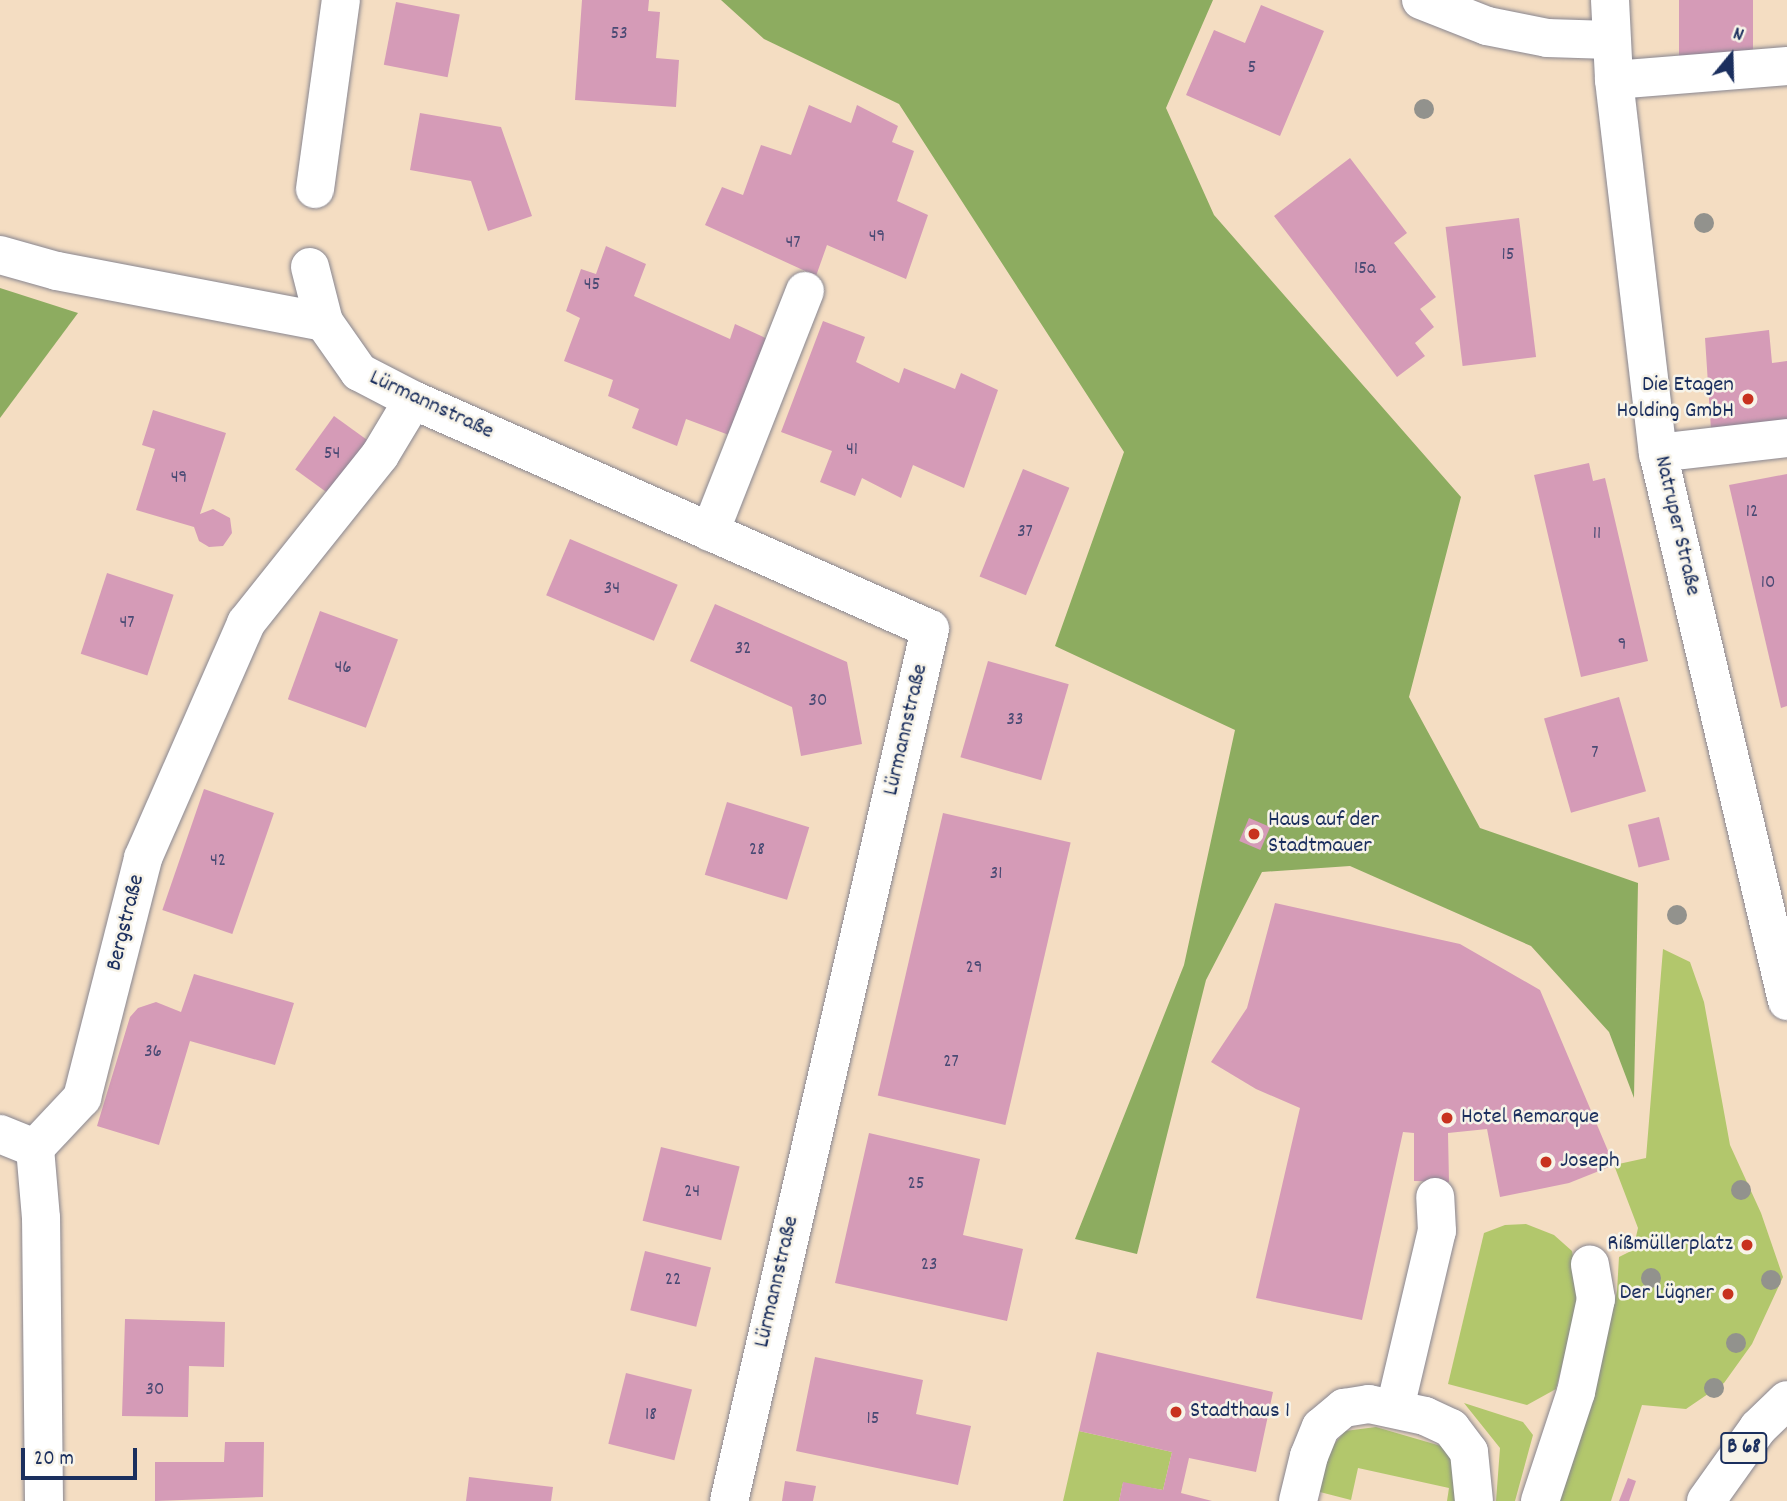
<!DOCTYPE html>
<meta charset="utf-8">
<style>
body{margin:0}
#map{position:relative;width:1787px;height:1501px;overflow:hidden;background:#f4ddc2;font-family:Dekko,sans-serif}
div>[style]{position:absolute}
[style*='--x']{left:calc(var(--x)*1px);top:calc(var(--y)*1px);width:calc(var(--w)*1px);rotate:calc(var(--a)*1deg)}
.green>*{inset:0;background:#b2c76c}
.forest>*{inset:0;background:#8dac60}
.building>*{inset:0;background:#d59bb7;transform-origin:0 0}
.roads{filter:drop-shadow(0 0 2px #888690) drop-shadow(0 0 2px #888690)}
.minor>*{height:38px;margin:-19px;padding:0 19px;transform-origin:19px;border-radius:19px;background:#fff}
.major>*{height:38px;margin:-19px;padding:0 19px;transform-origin:19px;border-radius:19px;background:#fff}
.trees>*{width:20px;height:20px;margin:-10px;border-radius:50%;background:#92928d}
.dots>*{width:19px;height:19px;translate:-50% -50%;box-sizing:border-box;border:4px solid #f7f3e8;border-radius:50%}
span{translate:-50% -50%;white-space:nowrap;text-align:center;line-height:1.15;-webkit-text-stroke:5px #f7f3e8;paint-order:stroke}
.number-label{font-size:19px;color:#4a4a74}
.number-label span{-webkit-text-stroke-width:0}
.shield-label span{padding:2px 5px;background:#f7f3e8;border:2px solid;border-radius:5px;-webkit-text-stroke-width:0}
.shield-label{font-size:21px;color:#1b2f5e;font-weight:700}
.poi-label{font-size:23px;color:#1b2f5e}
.right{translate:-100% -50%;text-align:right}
.left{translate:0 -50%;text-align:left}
.street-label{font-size:23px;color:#1b2f5e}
.north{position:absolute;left:1696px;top:21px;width:70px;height:70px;-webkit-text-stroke:5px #f7f3e8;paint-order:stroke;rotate:19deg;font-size:19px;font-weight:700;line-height:28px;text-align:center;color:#1b2f5e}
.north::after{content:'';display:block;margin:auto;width:24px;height:32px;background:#1b2f5e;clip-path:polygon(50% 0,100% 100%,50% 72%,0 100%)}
.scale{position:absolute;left:21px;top:1448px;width:116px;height:32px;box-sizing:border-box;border:4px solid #1b2f5e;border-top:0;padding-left:9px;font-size:21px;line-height:24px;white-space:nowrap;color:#1b2f5e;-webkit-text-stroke:5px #f7f3e8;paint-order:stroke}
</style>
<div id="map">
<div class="green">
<div style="clip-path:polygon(1663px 949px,1690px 962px,1704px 1002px,1730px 1145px,1761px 1213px,1783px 1277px,1752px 1344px,1724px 1383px,1686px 1409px,1642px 1405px,1611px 1501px,1559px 1501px,1592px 1397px,1617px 1291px,1619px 1257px,1633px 1250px,1638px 1228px,1614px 1165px,1646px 1158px)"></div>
<div style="clip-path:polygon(1526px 1224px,1554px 1235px,1572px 1251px,1580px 1296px,1556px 1389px,1527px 1405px,1448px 1384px,1484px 1233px,1505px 1225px)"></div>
<div style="clip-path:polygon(1464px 1403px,1523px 1422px,1533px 1435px,1515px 1501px,1496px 1501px,1500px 1448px)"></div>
<div style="clip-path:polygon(1376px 1427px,1441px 1446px,1454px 1460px,1459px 1501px,1447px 1501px,1449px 1488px,1358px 1468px,1351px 1500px,1316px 1491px,1325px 1455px,1345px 1431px)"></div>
<div style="clip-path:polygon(1079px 1431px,1172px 1452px,1163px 1490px,1123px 1483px,1119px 1501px,1063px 1501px)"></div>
</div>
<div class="forest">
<div style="clip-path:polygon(721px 0,1213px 0,1166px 108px,1214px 215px,1461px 497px,1409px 697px,1480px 828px,1638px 883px,1634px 1098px,1609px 1032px,1531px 946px,1350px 866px,1262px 872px,1206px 980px,1137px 1254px,1075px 1239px,1184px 965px,1235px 730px,1055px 646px,1124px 452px,899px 104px,764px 39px)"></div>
<div style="clip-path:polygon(0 288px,78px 313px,0 418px)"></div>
</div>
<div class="building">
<div style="clip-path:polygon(582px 0,649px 0,648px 11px,660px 12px,656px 58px,679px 60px,676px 107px,575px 100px)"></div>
<div style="left:1679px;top:0;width:74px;height:60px"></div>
<div style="left:396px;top:2px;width:65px;height:64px;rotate:11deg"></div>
<div style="clip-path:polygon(1261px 5px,1324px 31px,1280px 136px,1186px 95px,1214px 30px,1245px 43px)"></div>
<div style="clip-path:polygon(809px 105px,851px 123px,857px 105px,898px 126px,892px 142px,914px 151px,897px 201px,928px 215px,906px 279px,827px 245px,816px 276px,705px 225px,722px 187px,743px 195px,761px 145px,791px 155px)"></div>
<div style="clip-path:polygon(420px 113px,501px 127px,532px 216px,488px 231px,471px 181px,410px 170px)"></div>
<div style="clip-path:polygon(1350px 158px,1407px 233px,1394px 243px,1436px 297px,1420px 309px,1434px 327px,1415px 343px,1425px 356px,1397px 377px,1274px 216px)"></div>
<div style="left:1519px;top:218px;width:140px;height:74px;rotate:83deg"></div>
<div style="clip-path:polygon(606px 246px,646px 264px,634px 296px,730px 339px,735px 324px,772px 341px,737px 438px,686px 419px,677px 446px,632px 428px,639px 409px,608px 396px,613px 380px,564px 361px,580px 318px,566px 311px,581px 269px,596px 274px)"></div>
<div style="clip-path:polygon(823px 321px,865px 337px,856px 362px,899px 383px,904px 368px,955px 389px,961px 373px,998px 390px,964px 488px,913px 465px,901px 498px,862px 478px,855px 496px,820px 482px,832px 451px,781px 432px)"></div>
<div style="clip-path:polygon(1769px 330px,1772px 363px,1787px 361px,1787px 435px,1712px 445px,1705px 338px)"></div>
<div style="clip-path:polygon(153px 410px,226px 433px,200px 514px,213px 509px,230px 518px,232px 533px,223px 546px,209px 547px,199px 541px,194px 527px,136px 510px,155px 449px,142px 445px)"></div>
<div style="left:334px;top:416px;width:41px;height:66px;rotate:36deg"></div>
<div style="clip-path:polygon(1589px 463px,1593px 481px,1605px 478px,1648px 661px,1581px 677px,1534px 475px)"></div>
<div style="left:1023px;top:469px;width:50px;height:116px;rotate:22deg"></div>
<div style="clip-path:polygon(1787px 474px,1787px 706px,1781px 708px,1729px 485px)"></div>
<div style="left:570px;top:539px;width:117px;height:61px;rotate:23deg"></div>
<div style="left:107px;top:573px;width:70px;height:85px;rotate:18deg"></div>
<div style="clip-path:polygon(715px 604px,847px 662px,862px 744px,801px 756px,792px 707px,690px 661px)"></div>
<div style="left:320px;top:611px;width:83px;height:94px;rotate:20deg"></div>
<div style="left:988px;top:661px;width:84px;height:100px;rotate:16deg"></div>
<div style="left:1619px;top:697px;width:98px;height:78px;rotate:74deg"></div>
<div style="left:204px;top:789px;width:74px;height:128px;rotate:19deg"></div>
<div style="left:727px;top:802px;width:86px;height:76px;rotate:17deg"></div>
<div style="left:943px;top:813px;width:131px;height:290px;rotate:13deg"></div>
<div style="left:1659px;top:817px;width:44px;height:32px;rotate:76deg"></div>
<div style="left:1249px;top:818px;width:23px;height:25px;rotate:23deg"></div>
<div style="clip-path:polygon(1275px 903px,1460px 944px,1540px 990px,1614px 1165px,1569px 1183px,1500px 1197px,1487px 1129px,1448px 1133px,1449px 1182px,1414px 1181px,1414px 1133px,1403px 1132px,1362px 1320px,1256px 1298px,1300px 1108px,1256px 1089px,1211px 1062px,1247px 1008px)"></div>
<div style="clip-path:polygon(194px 974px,294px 1003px,275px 1065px,190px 1041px,159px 1145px,97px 1126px,130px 1017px,138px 1008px,156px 1002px,181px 1012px)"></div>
<div style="clip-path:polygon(869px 1133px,980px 1159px,963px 1235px,1023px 1249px,1007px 1321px,835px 1283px)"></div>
<div style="left:661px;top:1147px;width:81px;height:76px;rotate:14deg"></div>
<div style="left:645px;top:1251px;width:68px;height:61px;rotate:14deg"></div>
<div style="clip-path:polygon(125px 1319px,225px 1322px,224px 1367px,189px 1366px,188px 1417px,122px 1416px)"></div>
<div style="clip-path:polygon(1097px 1352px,1273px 1392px,1256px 1472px,1189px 1458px,1181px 1493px,1212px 1501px,1119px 1501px,1123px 1482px,1163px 1490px,1172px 1452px,1079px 1431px)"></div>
<div style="clip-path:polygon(815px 1357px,923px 1380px,916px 1414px,971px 1426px,958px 1485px,796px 1451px)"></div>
<div style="left:626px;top:1373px;width:68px;height:73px;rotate:14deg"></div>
<div style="clip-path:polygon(225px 1442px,264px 1442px,263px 1497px,155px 1501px,155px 1462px,224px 1462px)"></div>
<div style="clip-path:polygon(469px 1477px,553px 1487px,551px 1501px,466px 1501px)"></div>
<div style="clip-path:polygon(1628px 1478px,1636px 1481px,1629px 1501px,1619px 1501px)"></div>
<div style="clip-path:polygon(785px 1481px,816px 1486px,813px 1501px,782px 1501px)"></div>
</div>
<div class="roads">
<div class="minor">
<div style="--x:1421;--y:0;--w:71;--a:21.5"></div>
<div style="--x:1487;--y:26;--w:61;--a:11.3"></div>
<div style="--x:1547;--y:38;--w:63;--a:1.8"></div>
<div style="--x:1614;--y:80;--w:174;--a:-4.6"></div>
<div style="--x:315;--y:189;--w:191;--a:-82.2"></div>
<div style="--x:0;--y:255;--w:59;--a:15.7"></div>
<div style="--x:57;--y:271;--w:272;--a:10.8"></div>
<div style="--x:310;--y:267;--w:57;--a:75.7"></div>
<div style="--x:324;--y:322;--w:61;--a:55"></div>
<div style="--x:359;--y:372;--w:61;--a:27.4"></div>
<div style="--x:413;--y:400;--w:565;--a:23.89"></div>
<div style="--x:930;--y:629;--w:895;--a:102.98"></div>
<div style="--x:1658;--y:453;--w:130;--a:-6.6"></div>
<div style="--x:710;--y:532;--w:259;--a:-68.5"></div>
<div style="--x:0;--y:1134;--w:38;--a:22"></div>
<div style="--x:1395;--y:1408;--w:182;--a:-76.7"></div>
<div style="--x:1437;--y:1231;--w:34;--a:-93"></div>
<div style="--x:44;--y:1501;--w:283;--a:-90.6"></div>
<div style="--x:41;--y:1218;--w:70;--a:-94.9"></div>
<div style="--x:35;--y:1148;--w:69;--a:-46.8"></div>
<div style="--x:82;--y:1098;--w:248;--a:-75.7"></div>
<div style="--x:143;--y:858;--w:257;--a:-66.3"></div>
<div style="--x:246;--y:623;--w:215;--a:-51.4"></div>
<div style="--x:380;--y:455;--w:64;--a:-59"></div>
<div style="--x:1298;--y:1501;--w:46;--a:-76.3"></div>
<div style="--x:1309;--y:1456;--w:31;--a:-68"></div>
<div style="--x:1321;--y:1427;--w:30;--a:-40"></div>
<div style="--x:1344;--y:1408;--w:25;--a:-9"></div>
<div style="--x:1369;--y:1404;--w:57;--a:12.1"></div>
<div style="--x:1425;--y:1416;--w:29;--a:25"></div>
<div style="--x:1451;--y:1428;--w:30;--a:53"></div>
<div style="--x:1469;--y:1452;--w:49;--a:84.2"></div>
<div style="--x:1540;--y:1501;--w:115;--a:-71.7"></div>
<div style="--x:1576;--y:1392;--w:95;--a:-77.9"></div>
<div style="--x:1596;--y:1299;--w:35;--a:-100"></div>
</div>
<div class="major">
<div style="--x:1610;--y:0;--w:80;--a:87.1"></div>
<div style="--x:1614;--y:80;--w:376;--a:83.3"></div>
<div style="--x:1658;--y:453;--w:563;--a:76.75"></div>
<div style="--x:1706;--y:1501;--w:90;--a:-54.5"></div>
<div style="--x:1758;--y:1428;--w:40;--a:-44"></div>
</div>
</div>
<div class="trees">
<div style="left:1424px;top:109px"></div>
<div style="left:1704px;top:223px"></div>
<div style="left:1677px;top:915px"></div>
<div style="left:1741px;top:1190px"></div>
<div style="left:1651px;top:1278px"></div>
<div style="left:1771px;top:1280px"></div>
<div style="left:1736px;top:1343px"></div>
<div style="left:1714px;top:1388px"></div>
</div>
<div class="dots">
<div style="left:1748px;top:399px;background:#c8321e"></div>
<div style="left:1254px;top:834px;background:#c8321e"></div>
<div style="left:1447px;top:1118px;background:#c8321e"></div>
<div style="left:1546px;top:1162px;background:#c8321e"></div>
<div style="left:1747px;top:1245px;background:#c8321e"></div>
<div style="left:1728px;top:1294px;background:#c8321e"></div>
<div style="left:1176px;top:1412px;background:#c8321e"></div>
</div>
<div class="number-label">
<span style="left:619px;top:35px">53</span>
<span style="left:1252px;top:69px">5</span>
<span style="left:877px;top:238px">49</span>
<span style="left:793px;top:244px">47</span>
<span style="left:1508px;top:256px">15</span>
<span style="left:1365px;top:270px">15a</span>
<span style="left:592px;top:286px">45</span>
<span style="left:852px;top:451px">41</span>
<span style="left:332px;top:455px">54</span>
<span style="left:179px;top:479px">49</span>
<span style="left:1752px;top:513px">12</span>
<span style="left:1025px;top:533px">37</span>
<span style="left:1597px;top:535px">11</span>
<span style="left:1768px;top:584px">10</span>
<span style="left:612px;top:590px">34</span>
<span style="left:127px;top:624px">47</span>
<span style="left:1622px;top:646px">9</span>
<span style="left:743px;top:650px">32</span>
<span style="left:343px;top:669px">46</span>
<span style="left:818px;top:702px">30</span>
<span style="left:1015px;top:721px">33</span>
<span style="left:1595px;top:754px">7</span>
<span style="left:757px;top:851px">28</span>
<span style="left:218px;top:862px">42</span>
<span style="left:996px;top:875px">31</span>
<span style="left:974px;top:969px">29</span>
<span style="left:153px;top:1053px">36</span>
<span style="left:951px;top:1063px">27</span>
<span style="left:916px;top:1185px">25</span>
<span style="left:692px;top:1193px">24</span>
<span style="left:929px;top:1266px">23</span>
<span style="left:673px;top:1281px">22</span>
<span style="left:155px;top:1391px">30</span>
<span style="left:651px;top:1416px">18</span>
<span style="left:873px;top:1420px">15</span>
</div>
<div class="shield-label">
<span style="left:1744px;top:1448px">B 68</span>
</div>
<div class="poi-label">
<span class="right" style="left:1734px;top:399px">Die Etagen<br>Holding GmbH</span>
<span class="left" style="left:1268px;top:834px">Haus auf der<br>Stadtmauer</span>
<span class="left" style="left:1461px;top:1118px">Hotel Remarque</span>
<span class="left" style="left:1560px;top:1162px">Joseph</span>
<span class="right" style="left:1733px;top:1245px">Rißmüllerplatz</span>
<span class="right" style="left:1714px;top:1294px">Der Lügner</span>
<span class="left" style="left:1190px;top:1412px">Stadthaus 1</span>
</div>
<div class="street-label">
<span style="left:431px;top:406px;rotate:25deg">Lürmannstraße</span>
<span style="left:1676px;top:526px;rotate:77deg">Natruper Straße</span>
<span style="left:907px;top:730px;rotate:-77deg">Lürmannstraße</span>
<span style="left:127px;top:923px;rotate:-76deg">Bergstraße</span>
<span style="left:778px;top:1282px;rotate:-77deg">Lürmannstraße</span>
</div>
<div class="north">N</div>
<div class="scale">20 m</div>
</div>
